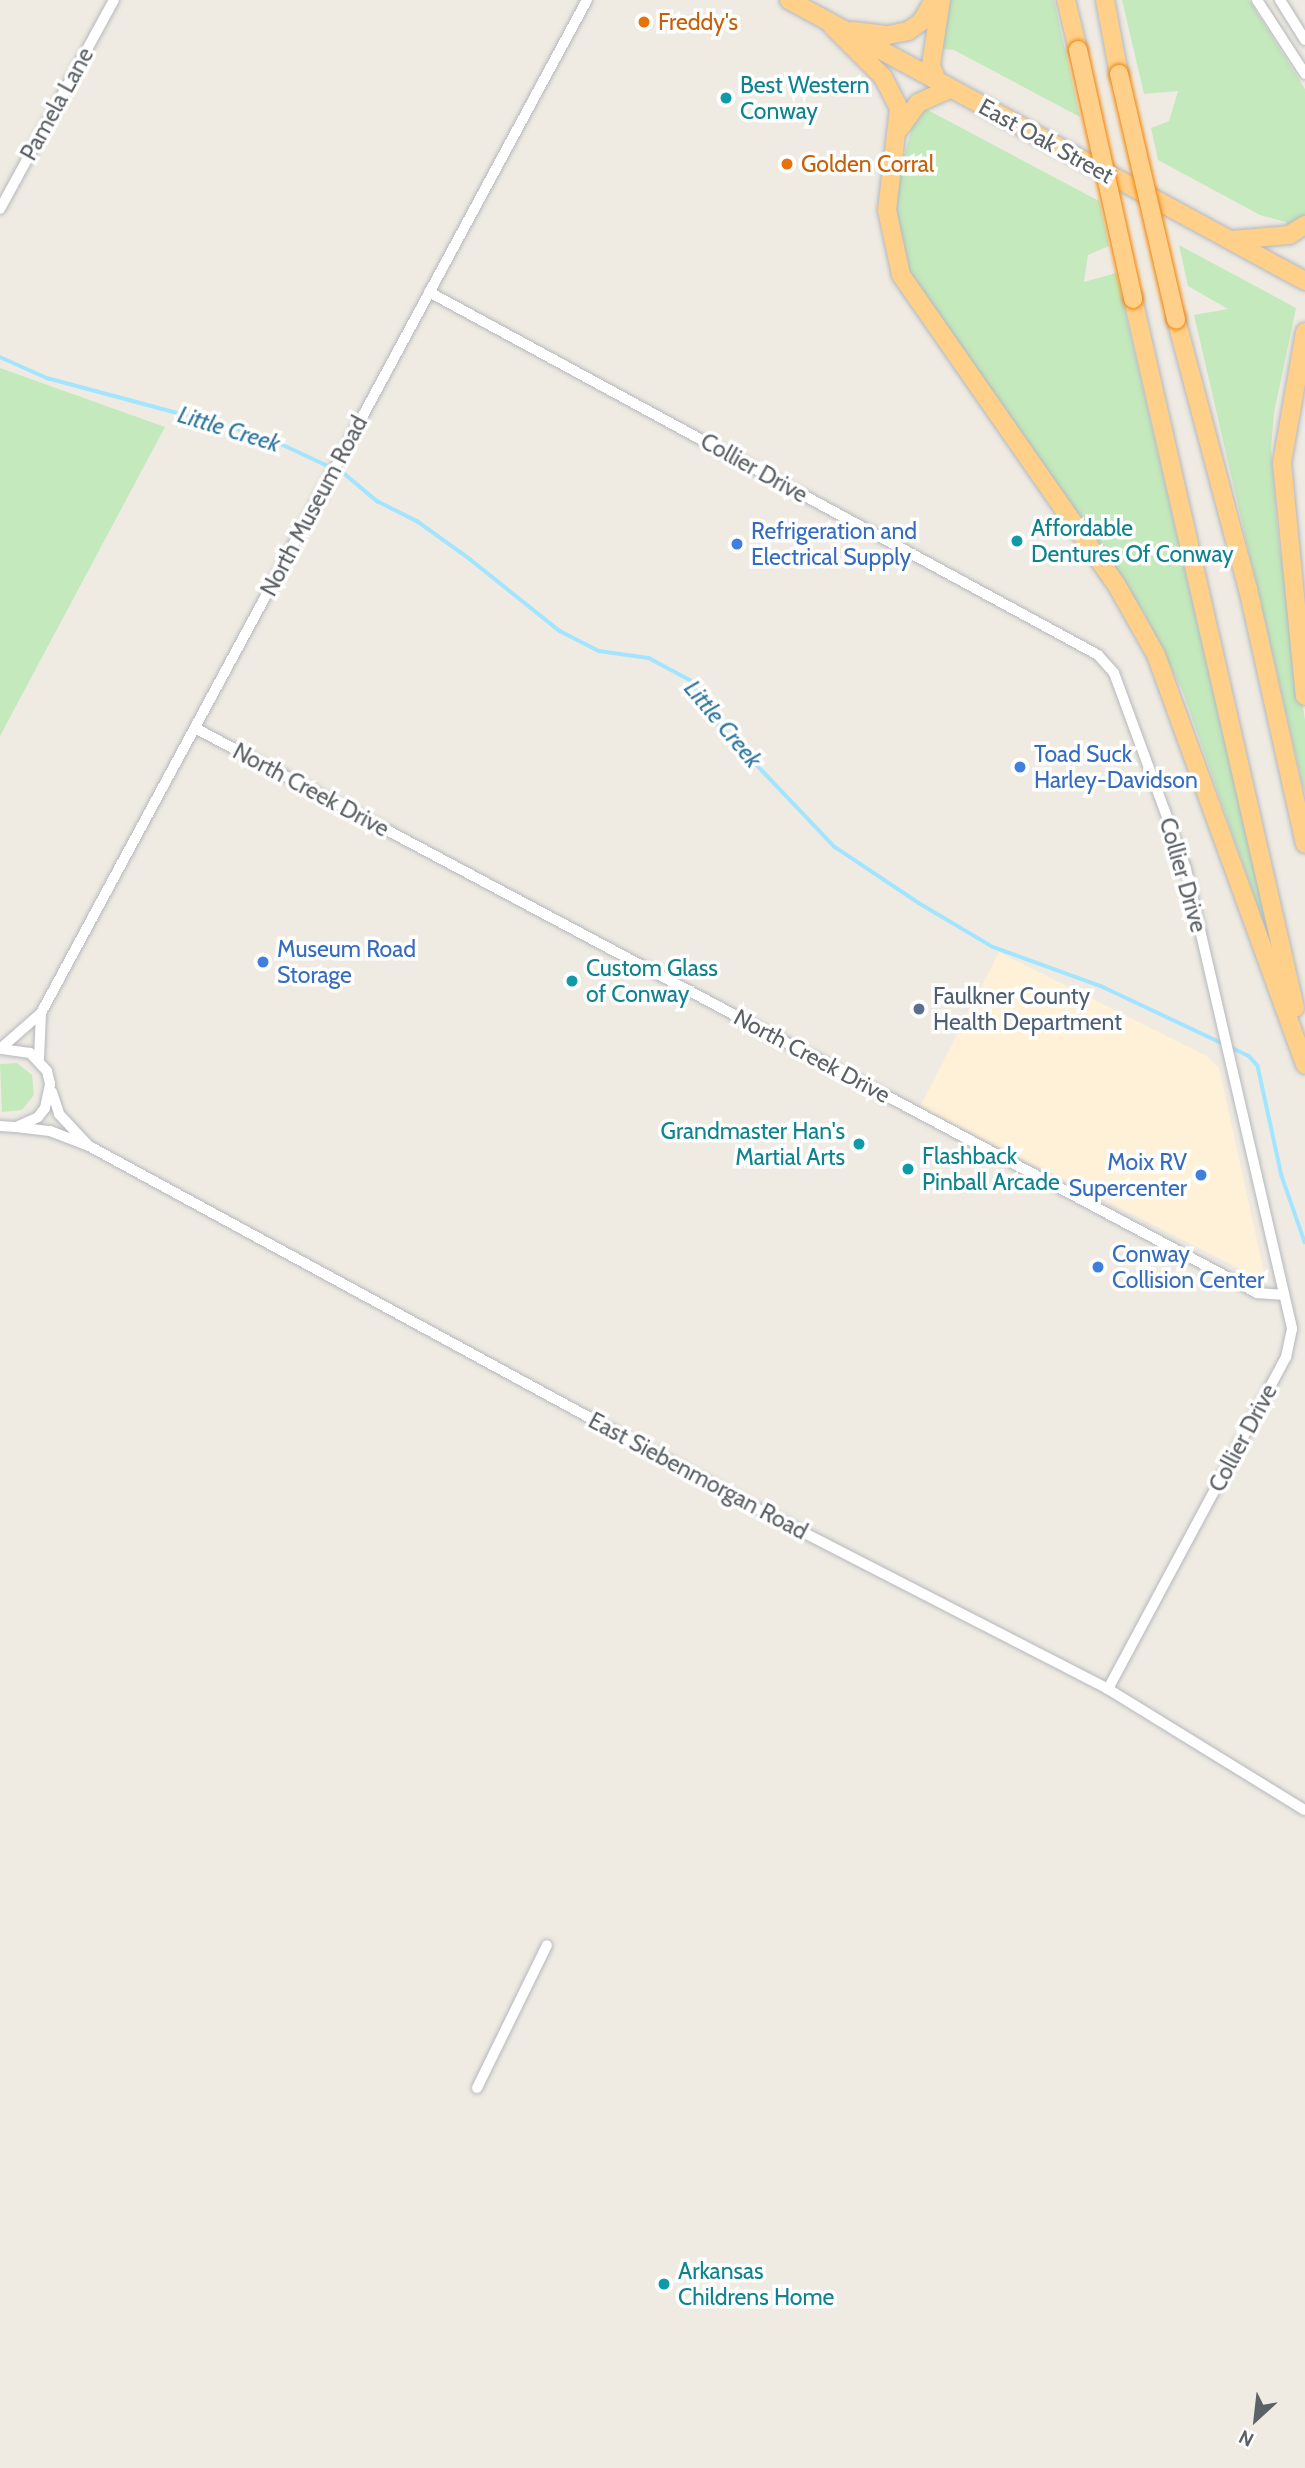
<!DOCTYPE html>
<style>
body{margin:0}
#map{position:relative;width:1305px;height:2468px;overflow:hidden;background:#efebe3;font-family:Cabin,sans-serif}
div>[style]{position:absolute}
[style*='--x']{left:calc(var(--x)*1px);top:calc(var(--y)*1px);width:calc(var(--w)*1px);rotate:calc(var(--a)*1deg)}
.commercial>*{inset:0;background:#fff0d8}
.green>*{inset:0;background:#c4e9bd}
.stream>*{height:3.5px;margin:-1.75px;padding:0 1.75px;transform-origin:1.75px;border-radius:1.75px;background:#a3e5ff}
.roads{filter:drop-shadow(0 0 2px #b4b8bc) drop-shadow(0 0 2px #b4b8bc)}
.minor>*{height:10px;margin:-5px;padding:0 5px;transform-origin:5px;border-radius:5px;background:#fff}
.highway>*{height:18px;margin:-9px;padding:0 9px;transform-origin:9px;border-radius:9px;background:#ffd08a}
.bridges{filter:drop-shadow(0 0 2px #f28200) drop-shadow(0 0 2px #f28200)}
.highway-bridge>*{height:18px;margin:-9px;padding:0 9px;transform-origin:9px;border-radius:9px;background:#ffd08a}
.dots>*{width:19px;height:19px;translate:-50% -50%;box-sizing:border-box;border:4px solid #fff;border-radius:50%}
span{translate:-50% -50%;white-space:nowrap;text-align:center;line-height:1.15;-webkit-text-stroke:7px #fff;paint-order:stroke}
.food-label{font-size:23px;color:#c56008}
.left{translate:0 -50%;text-align:left}
.culture-label{font-size:23px;color:#0d838f}
.right{translate:-100% -50%;text-align:right}
.street-label{font-size:23px;color:#5b6165}
.shop-label{font-size:23px;color:#366cbe}
.service-label{font-size:23px;color:#4e5e75}
.water-label{font-size:24px;color:#3077a0;font-style:italic}
.north{position:absolute;left:1221px;top:2384px;width:70px;height:70px;-webkit-text-stroke:5px #fff;paint-order:stroke;rotate:207deg;font-size:19px;font-weight:700;line-height:28px;text-align:center;color:#5b6165}
.north::after{content:'';display:block;margin:auto;width:24px;height:32px;background:#5b6165;clip-path:polygon(50% 0,100% 100%,50% 72%,0 100%)}
</style>
<div id="map">
<div class="commercial">
<div style="clip-path:polygon(999px 952px,1207px 1056px,1219px 1068px,1266px 1282px,920px 1107px)"></div>
</div>
<div class="green">
<div style="clip-path:polygon(948px 0,1054px 0,1080px 117px,954px 50px,935px 48px)"></div>
<div style="clip-path:polygon(1122px 0,1249px 0,1305px 89px,1305px 219px,1289px 231px,1286px 222px,1260px 215px,1158px 160px,1151px 128px,1169px 121px,1178px 91px,1144px 94px)"></div>
<div style="clip-path:polygon(924px 108px,1099px 201px,1109px 246px,1088px 255px,1084px 282px,1116px 273px,1273px 950px,1183px 692px,1145px 614px,924px 299px,903px 257px,896px 218px,897px 182px,914px 120px)"></div>
<div style="clip-path:polygon(1179px 245px,1296px 308px,1274px 413px,1271px 449px,1278px 537px,1305px 720px,1305px 794px,1194px 315px,1228px 309px,1188px 286px)"></div>
<div style="clip-path:polygon(0 368px,165px 427px,0 736px)"></div>
<div style="clip-path:polygon(17px 1063px,32px 1075px,34px 1095px,22px 1110px,2px 1112px,0 1064px)"></div>
</div>
<div class="stream">
<div style="--x:0;--y:357;--w:51;--a:24.1"></div>
<div style="--x:47;--y:378;--w:225;--a:15"></div>
<div style="--x:264;--y:436;--w:89;--a:25.1"></div>
<div style="--x:345;--y:474;--w:42;--a:40.2"></div>
<div style="--x:377;--y:501;--w:45;--a:26.6"></div>
<div style="--x:417;--y:521;--w:65;--a:35.6"></div>
<div style="--x:470;--y:559;--w:115;--a:38.7"></div>
<div style="--x:560;--y:631;--w:44;--a:27.1"></div>
<div style="--x:599;--y:651;--w:50;--a:8"></div>
<div style="--x:649;--y:658;--w:47;--a:28.2"></div>
<div style="--x:690;--y:680;--w:48;--a:58.6"></div>
<div style="--x:715;--y:721;--w:174;--a:46.4"></div>
<div style="--x:835;--y:847;--w:101;--a:33.7"></div>
<div style="--x:919;--y:903;--w:86;--a:30.7"></div>
<div style="--x:993;--y:947;--w:115;--a:19.9"></div>
<div style="--x:1101;--y:986;--w:164;--a:25.3"></div>
<div style="--x:1249;--y:1056;--w:13;--a:48"></div>
<div style="--x:1258;--y:1066;--w:113;--a:77.7"></div>
<div style="--x:1282;--y:1176;--w:70;--a:70.8"></div>
</div>
<div class="roads">
<div class="minor">
<div style="--x:1257;--y:0;--w:88;--a:57"></div>
<div style="--x:1280;--y:0;--w:47;--a:58"></div>
<div style="--x:0;--y:209;--w:238;--a:-61.4"></div>
<div style="--x:429;--y:292;--w:761;--a:28.48"></div>
<div style="--x:1098;--y:655;--w:24;--a:48"></div>
<div style="--x:1114;--y:673;--w:209;--a:69.8"></div>
<div style="--x:1186;--y:869;--w:472;--a:77"></div>
<div style="--x:1292;--y:1329;--w:29;--a:102"></div>
<div style="--x:1286;--y:1357;--w:377;--a:118.2"></div>
<div style="--x:195;--y:728;--w:1203;--a:28.01"></div>
<div style="--x:1257;--y:1293;--w:27;--a:4"></div>
<div style="--x:0;--y:1049;--w:55;--a:-41.3"></div>
<div style="--x:41;--y:1013;--w:1151;--a:-61.68"></div>
<div style="--x:39;--y:1059;--w:46;--a:-87.5"></div>
<div style="--x:52;--y:1092;--w:23;--a:72"></div>
<div style="--x:59;--y:1114;--w:41;--a:47"></div>
<div style="--x:0;--y:1126;--w:16;--a:4"></div>
<div style="--x:16;--y:1127;--w:24;--a:-24"></div>
<div style="--x:38;--y:1117;--w:11;--a:-52"></div>
<div style="--x:45;--y:1108;--w:25;--a:-78"></div>
<div style="--x:50;--y:1084;--w:13;--a:-103"></div>
<div style="--x:47;--y:1071;--w:25;--a:-133"></div>
<div style="--x:30;--y:1053;--w:28;--a:-172"></div>
<div style="--x:16;--y:1127;--w:34;--a:7"></div>
<div style="--x:50;--y:1131;--w:42;--a:21"></div>
<div style="--x:89;--y:1146;--w:759;--a:28.49"></div>
<div style="--x:756;--y:1508;--w:396;--a:27.2"></div>
<div style="--x:1108;--y:1689;--w:231;--a:31.6"></div>
<div style="--x:477;--y:2088;--w:159;--a:-63.9"></div>
</div>
<div class="highway">
<div style="--x:789;--y:0;--w:588;--a:28.57"></div>
<div style="--x:1066;--y:0;--w:51;--a:76.5"></div>
<div style="--x:1105;--y:0;--w:75;--a:79.3"></div>
<div style="--x:832;--y:26;--w:72;--a:45"></div>
<div style="--x:883;--y:77;--w:36;--a:63"></div>
<div style="--x:899;--y:109;--w:102;--a:96.8"></div>
<div style="--x:887;--y:210;--w:66;--a:77.8"></div>
<div style="--x:901;--y:275;--w:376;--a:55.2"></div>
<div style="--x:1116;--y:584;--w:81;--a:60.6"></div>
<div style="--x:1156;--y:655;--w:436;--a:70"></div>
<div style="--x:853;--y:31;--w:35;--a:7"></div>
<div style="--x:888;--y:35;--w:20;--a:-11"></div>
<div style="--x:908;--y:31;--w:16;--a:-35"></div>
<div style="--x:921;--y:22;--w:26;--a:-59"></div>
<div style="--x:937;--y:81;--w:17;--a:-111"></div>
<div style="--x:931;--y:65;--w:66;--a:-81.3"></div>
<div style="--x:900;--y:128;--w:31;--a:-54"></div>
<div style="--x:918;--y:103;--w:35;--a:-24"></div>
<div style="--x:1231;--y:240;--w:58;--a:-4.9"></div>
<div style="--x:1289;--y:235;--w:19;--a:-32"></div>
<div style="--x:1133;--y:299;--w:727;--a:77.13"></div>
<div style="--x:1176;--y:319;--w:279;--a:75.1"></div>
<div style="--x:1248;--y:589;--w:261;--a:77.4"></div>
<div style="--x:1305;--y:332;--w:133;--a:100"></div>
<div style="--x:1282;--y:463;--w:234;--a:84.4"></div>
</div>
</div>
<div class="bridges">
<div class="highway-bridge">
<div style="--x:1078;--y:50;--w:255;--a:77.5"></div>
<div style="--x:1119;--y:74;--w:252;--a:76.9"></div>
</div>
</div>
<div class="dots">
<div style="left:644px;top:22px;background:#e8710a"></div>
<div style="left:726px;top:98px;background:#0f9aa8"></div>
<div style="left:787px;top:164px;background:#e8710a"></div>
<div style="left:1017px;top:541px;background:#0f9aa8"></div>
<div style="left:737px;top:544px;background:#3f7fe0"></div>
<div style="left:1020px;top:767px;background:#3f7fe0"></div>
<div style="left:263px;top:962px;background:#3f7fe0"></div>
<div style="left:572px;top:981px;background:#0f9aa8"></div>
<div style="left:919px;top:1009px;background:#5c6f8a"></div>
<div style="left:859px;top:1144px;background:#0f9aa8"></div>
<div style="left:908px;top:1169px;background:#0f9aa8"></div>
<div style="left:1201px;top:1175px;background:#3f7fe0"></div>
<div style="left:1098px;top:1267px;background:#3f7fe0"></div>
<div style="left:664px;top:2284px;background:#0f9aa8"></div>
</div>
<div class="food-label">
<span class="left" style="left:658px;top:22px">Freddy's</span>
<span class="left" style="left:801px;top:164px">Golden Corral</span>
</div>
<div class="culture-label">
<span class="left" style="left:740px;top:98px">Best Western<br>Conway</span>
<span class="left" style="left:1031px;top:541px">Affordable<br>Dentures Of Conway</span>
<span class="left" style="left:586px;top:981px">Custom Glass<br>of Conway</span>
<span class="right" style="left:845px;top:1144px">Grandmaster Han's<br>Martial Arts</span>
<span class="left" style="left:922px;top:1169px">Flashback<br>Pinball Arcade</span>
<span class="left" style="left:678px;top:2284px">Arkansas<br>Childrens Home</span>
</div>
<div class="street-label">
<span style="left:57px;top:104px;rotate:-61deg">Pamela Lane</span>
<span style="left:1046px;top:141px;rotate:29deg">East Oak Street</span>
<span style="left:754px;top:468px;rotate:29deg">Collier Drive</span>
<span style="left:314px;top:506px;rotate:-62deg">North Museum Road</span>
<span style="left:311px;top:790px;rotate:28deg">North Creek Drive</span>
<span style="left:1183px;top:875px;rotate:74deg">Collier Drive</span>
<span style="left:812px;top:1056px;rotate:28deg">North Creek Drive</span>
<span style="left:1243px;top:1438px;rotate:-62deg">Collier Drive</span>
<span style="left:698px;top:1476px;rotate:28deg">East Siebenmorgan Road</span>
</div>
<div class="shop-label">
<span class="left" style="left:751px;top:544px">Refrigeration and<br>Electrical Supply</span>
<span class="left" style="left:1034px;top:767px">Toad Suck<br>Harley-Davidson</span>
<span class="left" style="left:277px;top:962px">Museum Road<br>Storage</span>
<span class="right" style="left:1187px;top:1175px">Moix RV<br>Supercenter</span>
<span class="left" style="left:1112px;top:1267px">Conway<br>Collision Center</span>
</div>
<div class="service-label">
<span class="left" style="left:933px;top:1009px">Faulkner County<br>Health Department</span>
</div>
<div class="water-label">
<span style="left:229px;top:429px;rotate:17deg">Little Creek</span>
<span style="left:723px;top:724px;rotate:50deg">Little Creek</span>
</div>
<div class="north">N</div>
</div>
